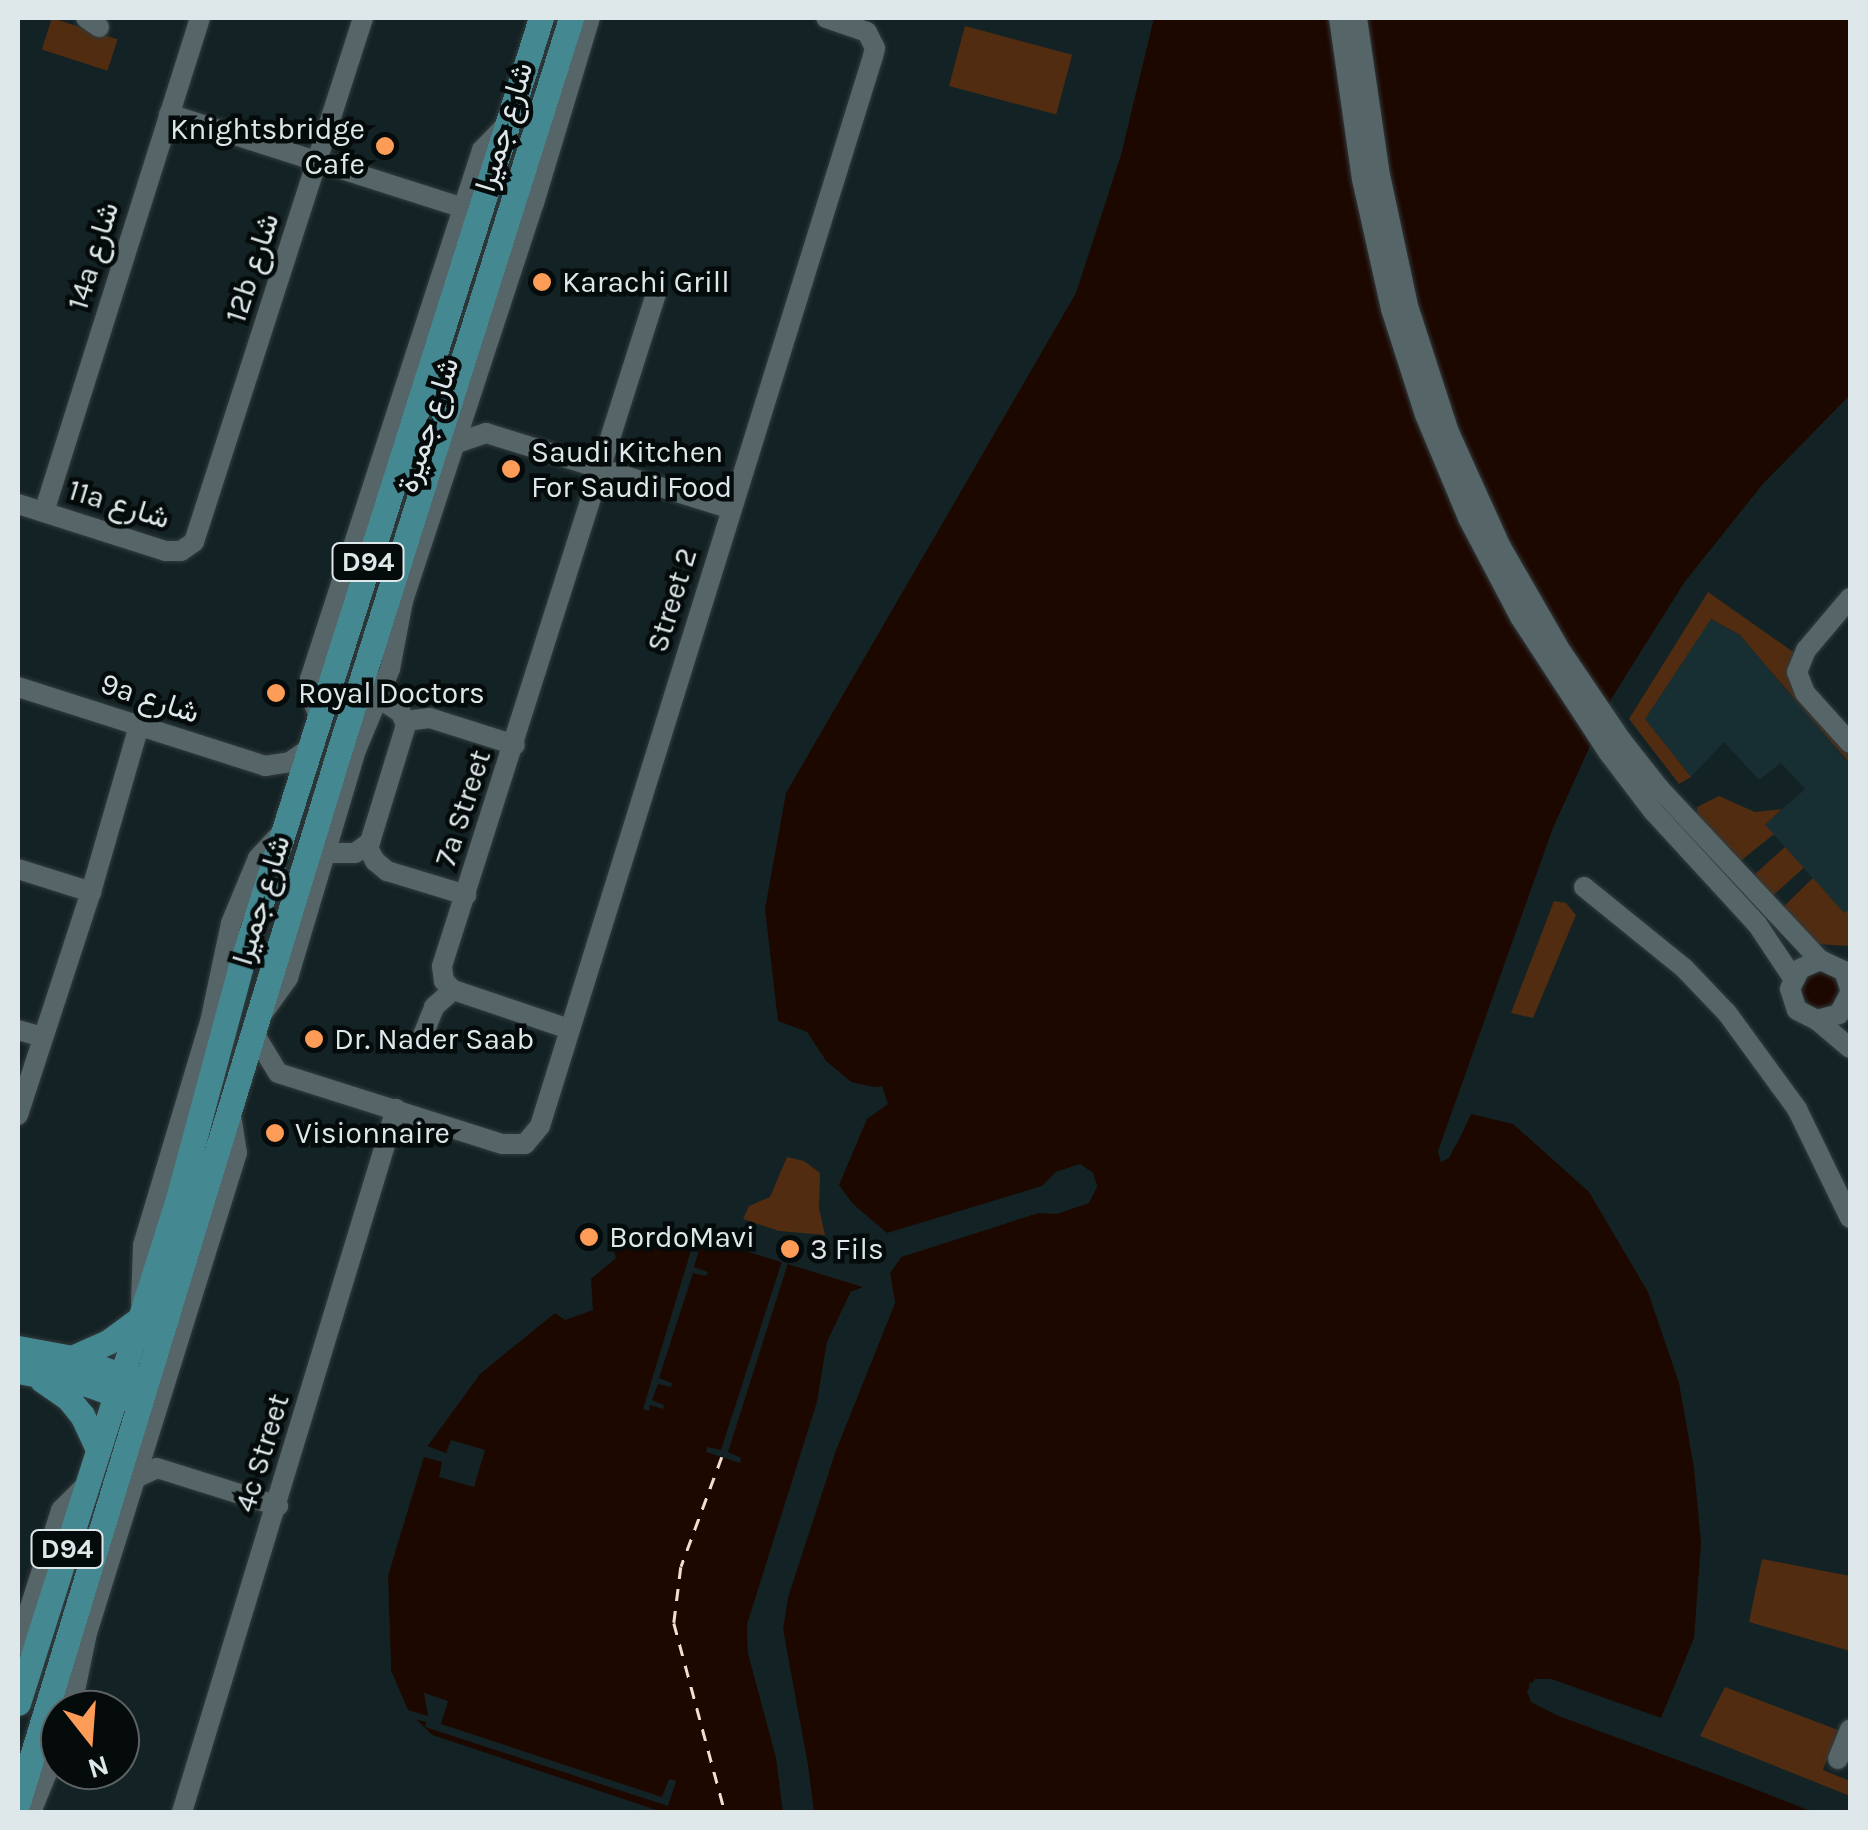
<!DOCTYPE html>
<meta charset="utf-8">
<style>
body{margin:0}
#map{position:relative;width:1868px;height:1830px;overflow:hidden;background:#132224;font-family:Karla,Vazirmatn,sans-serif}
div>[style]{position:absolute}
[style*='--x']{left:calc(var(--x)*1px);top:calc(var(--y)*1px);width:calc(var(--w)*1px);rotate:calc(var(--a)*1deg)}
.built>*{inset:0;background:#172f32}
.green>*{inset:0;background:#512c10;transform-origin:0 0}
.water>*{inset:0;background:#1d0800}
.round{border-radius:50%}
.pier>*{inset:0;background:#132224}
.ferry>*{height:2.5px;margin-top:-1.25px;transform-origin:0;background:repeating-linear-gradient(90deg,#f3ded1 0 12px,transparent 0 22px)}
.roads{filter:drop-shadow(0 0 2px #323b3d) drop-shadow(0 0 2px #323b3d)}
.minor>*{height:20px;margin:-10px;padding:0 10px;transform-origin:10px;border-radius:10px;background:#556568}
.major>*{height:25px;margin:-12.5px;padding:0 12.5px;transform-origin:12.5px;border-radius:12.5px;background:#448892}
.dots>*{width:28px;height:28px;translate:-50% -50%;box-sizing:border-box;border:5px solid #050a0b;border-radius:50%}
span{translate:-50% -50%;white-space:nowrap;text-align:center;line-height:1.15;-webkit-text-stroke:9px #050a0b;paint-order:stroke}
.shield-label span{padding:2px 8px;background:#050a0b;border:2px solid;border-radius:8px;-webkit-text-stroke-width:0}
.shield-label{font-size:28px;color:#dee7e9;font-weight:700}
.street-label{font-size:30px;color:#dee7e9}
.poi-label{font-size:30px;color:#dee7e9}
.right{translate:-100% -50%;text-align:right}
.left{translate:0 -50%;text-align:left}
.frame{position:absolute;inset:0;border:20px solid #dee7e9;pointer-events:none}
.north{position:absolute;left:40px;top:1690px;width:100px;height:100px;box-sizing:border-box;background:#050a0b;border:2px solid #5c6264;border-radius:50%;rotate:163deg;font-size:28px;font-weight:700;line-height:40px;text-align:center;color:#dee7e9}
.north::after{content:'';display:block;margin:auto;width:35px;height:45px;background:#fd9c56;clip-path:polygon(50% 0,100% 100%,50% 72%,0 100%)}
</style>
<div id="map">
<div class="built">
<div style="clip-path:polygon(1710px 619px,1740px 635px,1850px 765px,1850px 908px,1844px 913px,1765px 825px,1805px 789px,1781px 763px,1759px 780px,1724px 742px,1691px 777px,1645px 719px)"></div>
</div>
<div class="green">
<div style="left:52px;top:18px;width:69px;height:33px;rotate:18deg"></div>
<div style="left:965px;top:26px;width:111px;height:62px;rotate:15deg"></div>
<div style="clip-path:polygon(1708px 592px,1796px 654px,1801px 697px,1850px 756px,1850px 764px,1740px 635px,1711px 619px,1645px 719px,1691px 777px,1679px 784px,1629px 719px)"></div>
<div style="clip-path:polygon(1719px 796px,1755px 812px,1782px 809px,1765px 825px,1774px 834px,1738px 863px,1697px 817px,1697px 807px)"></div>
<div style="left:1785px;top:847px;width:28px;height:43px;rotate:48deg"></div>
<div style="clip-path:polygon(1813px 878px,1844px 913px,1850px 908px,1850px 946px,1814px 944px,1781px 909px)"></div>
<div style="clip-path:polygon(1554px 901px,1566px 903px,1576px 915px,1533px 1018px,1511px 1013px)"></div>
<div style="clip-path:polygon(787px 1157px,804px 1161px,820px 1173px,819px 1208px,825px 1235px,779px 1231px,743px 1219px,749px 1206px,770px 1197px)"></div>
<div style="clip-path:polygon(1762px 1559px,1850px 1576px,1850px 1651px,1749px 1622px)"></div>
<div style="clip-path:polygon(1725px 1687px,1838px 1730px,1823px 1770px,1850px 1781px,1850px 1796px,1700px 1736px)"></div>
</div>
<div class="water">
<div style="clip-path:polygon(1154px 18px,1850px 18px,1850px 395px,1763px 484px,1684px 583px,1612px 698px,1553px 828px,1438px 1152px,1441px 1162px,1457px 1144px,1471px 1114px,1513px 1124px,1589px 1192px,1648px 1292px,1679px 1383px,1694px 1468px,1701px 1543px,1694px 1638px,1661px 1718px,1551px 1679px,1529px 1683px,1531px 1701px,1813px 1812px,814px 1812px,783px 1629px,788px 1597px,836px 1450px,895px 1303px,890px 1273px,901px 1257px,1038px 1213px,1057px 1213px,1088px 1203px,1097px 1187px,1093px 1173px,1080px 1164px,1056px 1172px,1042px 1186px,887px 1233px,853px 1204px,839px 1185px,867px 1119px,888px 1104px,882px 1086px,867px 1088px,851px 1082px,826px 1061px,807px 1032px,778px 1021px,765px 909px,786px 793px,1076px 293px,1121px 155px)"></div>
<div class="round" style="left:1802px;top:972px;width:36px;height:36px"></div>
<div style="clip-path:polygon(679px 1231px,863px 1287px,851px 1292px,827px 1342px,817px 1402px,747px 1625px,748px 1653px,776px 1757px,783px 1812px,662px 1812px,432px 1735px,408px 1711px,391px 1670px,388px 1576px,427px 1447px,480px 1374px,531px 1329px,555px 1313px,565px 1320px,593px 1310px,591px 1279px,616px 1258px,614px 1251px)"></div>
</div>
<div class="pier">
<div style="clip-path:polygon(1850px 395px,1850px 402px,1767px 487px,1688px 586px,1616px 700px,1558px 830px,1444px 1155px,1467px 1112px,1473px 1110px,1449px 1158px,1441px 1162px,1438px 1151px,1553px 828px,1612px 698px,1684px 583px,1763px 484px)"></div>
<div style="clip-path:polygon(778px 1021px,807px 1032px,826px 1061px,851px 1082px,883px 1089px,866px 1093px,849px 1086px,823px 1064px,803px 1036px,775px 1025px)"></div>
<div style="clip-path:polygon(1080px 1164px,1093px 1173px,1097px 1187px,1089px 1203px,1057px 1214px,1038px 1213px,901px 1257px,890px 1273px,895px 1303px,836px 1450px,788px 1597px,783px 1629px,808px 1765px,814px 1812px,809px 1812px,778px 1628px,784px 1595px,832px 1448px,890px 1302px,886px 1271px,900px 1252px,1037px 1208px,1057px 1208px,1085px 1199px,1092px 1186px,1089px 1176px,1079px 1170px,1059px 1177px,1044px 1191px,883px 1236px,1042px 1186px,1056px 1172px)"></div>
<div style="clip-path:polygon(696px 1234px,703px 1236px,694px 1267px,708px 1272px,706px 1276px,693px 1273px,659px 1378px,672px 1383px,671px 1387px,658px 1384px,652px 1400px,664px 1405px,663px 1409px,650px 1405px,649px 1411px,643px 1409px)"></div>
<div style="clip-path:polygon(782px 1261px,788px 1263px,728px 1452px,741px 1458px,740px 1463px,706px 1452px,707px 1447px,721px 1450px)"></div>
<div style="clip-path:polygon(866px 1282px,868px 1289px,855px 1296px,832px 1343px,822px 1403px,752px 1626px,753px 1653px,781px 1757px,788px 1812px,783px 1812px,776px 1757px,748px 1653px,747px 1625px,817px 1402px,827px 1342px,851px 1291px,861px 1290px)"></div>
<div style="clip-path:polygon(557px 1308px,569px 1319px,555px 1313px,480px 1374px,427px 1446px,446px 1453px,451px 1440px,485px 1450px,474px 1487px,439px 1477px,442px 1462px,424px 1457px,418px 1468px,388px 1576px,391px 1671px,408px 1710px,428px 1716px,424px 1693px,448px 1701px,441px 1724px,662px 1797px,669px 1779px,676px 1781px,668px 1806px,425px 1727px,426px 1722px,414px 1719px,432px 1735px,662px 1812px,646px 1812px,429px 1739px,403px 1713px,386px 1672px,383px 1575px,422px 1445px,476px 1371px,528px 1325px)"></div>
<div style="clip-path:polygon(1535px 1679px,1551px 1679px,1666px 1720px,1660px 1723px,1550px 1684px,1534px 1686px,1535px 1698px,1558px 1710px,1769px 1789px,1818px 1812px,1556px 1715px,1531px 1702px,1527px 1691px)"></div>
</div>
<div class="ferry">
<div style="--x:722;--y:1457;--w:117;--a:110.4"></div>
<div style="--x:681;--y:1567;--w:56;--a:97.1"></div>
<div style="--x:674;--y:1623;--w:196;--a:74.9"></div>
</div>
<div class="roads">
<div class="minor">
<div style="--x:86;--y:18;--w:16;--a:35"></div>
<div style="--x:1339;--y:18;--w:163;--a:81.9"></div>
<div style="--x:1362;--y:179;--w:133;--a:77.4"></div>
<div style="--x:1391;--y:309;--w:111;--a:72.2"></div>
<div style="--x:1425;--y:415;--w:112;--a:67.3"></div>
<div style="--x:1468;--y:518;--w:112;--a:62.3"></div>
<div style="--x:1520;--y:617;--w:161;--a:56.9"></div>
<div style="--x:1608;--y:752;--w:74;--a:52.7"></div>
<div style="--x:1653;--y:811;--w:154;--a:47.4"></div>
<div style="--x:1757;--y:924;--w:65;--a:56.3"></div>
<div style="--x:1357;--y:18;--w:159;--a:81.7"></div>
<div style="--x:1380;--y:175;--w:134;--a:77.9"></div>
<div style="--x:1408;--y:306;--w:133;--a:72"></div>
<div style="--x:1449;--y:432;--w:126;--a:65.7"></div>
<div style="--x:1501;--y:547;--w:116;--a:60.1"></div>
<div style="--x:1559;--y:648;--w:112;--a:55.9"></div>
<div style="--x:1622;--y:741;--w:60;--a:51.8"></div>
<div style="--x:1659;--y:788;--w:236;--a:46.9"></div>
<div style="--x:169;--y:114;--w:309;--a:17.7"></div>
<div style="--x:454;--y:444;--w:34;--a:-19"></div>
<div style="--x:486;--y:433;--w:257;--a:17.2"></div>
<div style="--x:18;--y:504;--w:154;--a:17.7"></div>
<div style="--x:165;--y:551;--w:16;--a:0"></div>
<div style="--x:181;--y:551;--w:16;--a:-35"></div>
<div style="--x:194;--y:542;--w:551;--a:-72.12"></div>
<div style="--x:44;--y:512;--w:518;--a:-72.47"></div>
<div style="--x:1850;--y:598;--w:68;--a:130.2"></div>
<div style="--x:1806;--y:650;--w:24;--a:112"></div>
<div style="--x:1797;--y:672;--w:22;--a:69"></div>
<div style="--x:1805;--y:693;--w:67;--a:48"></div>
<div style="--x:18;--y:687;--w:259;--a:17.7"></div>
<div style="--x:265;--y:766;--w:25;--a:-9"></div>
<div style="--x:290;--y:762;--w:24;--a:-35"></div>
<div style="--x:319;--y:716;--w:26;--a:-113"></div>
<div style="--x:309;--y:692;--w:13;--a:-86"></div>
<div style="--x:310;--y:679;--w:556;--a:-71.99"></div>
<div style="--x:482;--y:150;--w:37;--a:-46"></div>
<div style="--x:405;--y:721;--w:25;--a:-7"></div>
<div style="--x:430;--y:718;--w:89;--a:17.6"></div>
<div style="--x:367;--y:846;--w:17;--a:62"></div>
<div style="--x:375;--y:861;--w:16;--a:40"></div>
<div style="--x:387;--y:871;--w:83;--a:16.9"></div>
<div style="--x:328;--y:853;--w:27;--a:0"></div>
<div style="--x:355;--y:853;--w:19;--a:-36"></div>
<div style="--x:370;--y:842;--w:122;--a:-72.9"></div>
<div style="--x:406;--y:725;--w:13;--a:-113"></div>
<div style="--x:401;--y:713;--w:25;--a:-146"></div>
<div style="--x:18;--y:869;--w:77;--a:17.5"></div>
<div style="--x:1584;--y:887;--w:129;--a:39"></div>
<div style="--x:1684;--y:968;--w:62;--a:46.3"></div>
<div style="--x:1727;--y:1013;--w:119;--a:53.9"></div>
<div style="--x:1797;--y:1109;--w:121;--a:64.1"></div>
<div style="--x:1850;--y:989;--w:19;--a:-108"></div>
<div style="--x:1844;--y:971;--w:26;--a:-155"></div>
<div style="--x:1820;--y:960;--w:22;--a:156"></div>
<div style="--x:1800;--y:969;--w:22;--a:117"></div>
<div style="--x:1790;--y:989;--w:22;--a:72"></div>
<div style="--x:1797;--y:1010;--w:22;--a:27"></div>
<div style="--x:1817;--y:1020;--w:23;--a:-15"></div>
<div style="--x:1839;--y:1014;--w:24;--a:-62"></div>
<div style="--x:260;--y:1017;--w:48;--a:-54.3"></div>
<div style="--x:288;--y:978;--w:238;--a:-73.4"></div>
<div style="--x:356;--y:750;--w:88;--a:-67.2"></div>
<div style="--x:390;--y:669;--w:69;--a:-79.2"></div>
<div style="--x:403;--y:601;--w:419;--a:-71.8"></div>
<div style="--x:534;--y:203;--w:193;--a:-73.2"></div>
<div style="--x:1817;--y:1020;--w:43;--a:40.3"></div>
<div style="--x:569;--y:1029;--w:122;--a:-161.4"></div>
<div style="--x:453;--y:990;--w:13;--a:-135"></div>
<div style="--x:444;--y:981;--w:15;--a:-98"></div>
<div style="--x:442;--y:966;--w:705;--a:-72.34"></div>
<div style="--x:18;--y:1030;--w:25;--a:16"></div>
<div style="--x:255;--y:1035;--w:44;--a:58.8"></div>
<div style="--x:421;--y:1040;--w:35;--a:-68"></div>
<div style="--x:434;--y:1007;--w:25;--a:-42"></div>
<div style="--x:278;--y:1073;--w:235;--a:17.6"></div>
<div style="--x:502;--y:1144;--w:23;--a:0"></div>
<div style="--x:525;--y:1144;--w:23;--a:-50"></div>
<div style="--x:540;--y:1126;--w:1121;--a:-72.71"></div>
<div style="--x:873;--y:56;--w:8;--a:-76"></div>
<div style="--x:875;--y:48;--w:18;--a:-117"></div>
<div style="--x:867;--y:32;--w:43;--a:-161.1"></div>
<div style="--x:18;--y:1115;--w:235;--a:-71.9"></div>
<div style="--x:91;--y:892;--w:173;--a:-73.9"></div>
<div style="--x:141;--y:1303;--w:58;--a:-88"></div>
<div style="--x:143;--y:1245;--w:233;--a:-73.3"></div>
<div style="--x:210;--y:1022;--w:101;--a:-78"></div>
<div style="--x:231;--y:923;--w:70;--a:-67.4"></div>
<div style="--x:258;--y:858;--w:38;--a:-47"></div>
<div style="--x:136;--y:1478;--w:23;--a:-25"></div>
<div style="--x:157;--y:1468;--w:127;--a:17.4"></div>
<div style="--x:18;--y:1645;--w:142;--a:-72.3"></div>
<div style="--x:61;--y:1510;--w:37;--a:-45"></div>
<div style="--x:71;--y:1710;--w:79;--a:-78.3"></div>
<div style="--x:87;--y:1633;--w:503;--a:-72.65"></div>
<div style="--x:237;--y:1153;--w:37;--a:-99"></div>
<div style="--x:1838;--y:1759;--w:32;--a:-68"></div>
<div style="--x:31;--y:1812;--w:77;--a:-67.8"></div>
<div style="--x:182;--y:1812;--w:735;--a:-73.07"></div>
</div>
<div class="major">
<div style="--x:18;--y:1348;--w:55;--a:10.5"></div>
<div style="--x:72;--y:1358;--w:70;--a:19.2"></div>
<div style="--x:72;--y:1358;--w:39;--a:-24"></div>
<div style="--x:108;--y:1342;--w:42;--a:-36.3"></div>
<div style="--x:18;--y:1371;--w:70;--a:10.7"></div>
<div style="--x:87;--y:1384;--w:47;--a:20"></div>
<div style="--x:42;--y:1380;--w:32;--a:35"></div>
<div style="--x:68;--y:1398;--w:22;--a:51"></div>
<div style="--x:82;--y:1415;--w:38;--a:65"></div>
<div style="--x:18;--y:1703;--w:529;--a:-72.39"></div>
<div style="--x:178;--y:1199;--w:241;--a:-74.9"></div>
<div style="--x:241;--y:966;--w:994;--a:-72.44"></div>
<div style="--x:18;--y:1802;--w:1105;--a:-73.01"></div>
<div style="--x:341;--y:745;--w:763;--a:-72.44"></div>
</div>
</div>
<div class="dots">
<div style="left:385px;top:146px;background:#fd9c56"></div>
<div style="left:542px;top:282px;background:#fd9c56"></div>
<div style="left:511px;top:469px;background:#fd9c56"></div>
<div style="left:276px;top:693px;background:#fd9c56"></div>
<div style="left:314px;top:1039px;background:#fd9c56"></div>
<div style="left:275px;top:1133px;background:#fd9c56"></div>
<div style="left:589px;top:1237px;background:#fd9c56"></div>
<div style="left:790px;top:1249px;background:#fd9c56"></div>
</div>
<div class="shield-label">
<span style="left:368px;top:562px">D94</span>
<span style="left:67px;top:1549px">D94</span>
</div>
<div class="street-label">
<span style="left:504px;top:127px;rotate:-73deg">شارع جميرا</span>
<span style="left:93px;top:256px;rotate:-73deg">14a شارع</span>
<span style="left:252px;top:268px;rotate:-72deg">12b شارع</span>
<span style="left:428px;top:425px;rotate:-72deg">شارع جميرة</span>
<span style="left:119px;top:504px;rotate:17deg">11a شارع</span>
<span style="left:672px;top:600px;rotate:-73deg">Street 2</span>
<span style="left:150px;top:698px;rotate:18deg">9a شارع</span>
<span style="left:463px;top:808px;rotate:-72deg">7a Street</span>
<span style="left:261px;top:900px;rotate:-73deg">شارع جميرا</span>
<span style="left:262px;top:1453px;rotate:-73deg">4c Street</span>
</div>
<div class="poi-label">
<span class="right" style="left:365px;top:146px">Knightsbridge<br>Cafe</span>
<span class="left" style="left:562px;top:282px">Karachi Grill</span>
<span class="left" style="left:531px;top:469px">Saudi Kitchen<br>For Saudi Food</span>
<span class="left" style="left:298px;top:693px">Royal Doctors</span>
<span class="left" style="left:334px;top:1039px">Dr. Nader Saab</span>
<span class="left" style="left:295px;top:1133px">Visionnaire</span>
<span class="left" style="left:609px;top:1237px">BordoMavi</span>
<span class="left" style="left:810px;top:1249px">3 Fils</span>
</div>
<div class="frame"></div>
<div class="north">N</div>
</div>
